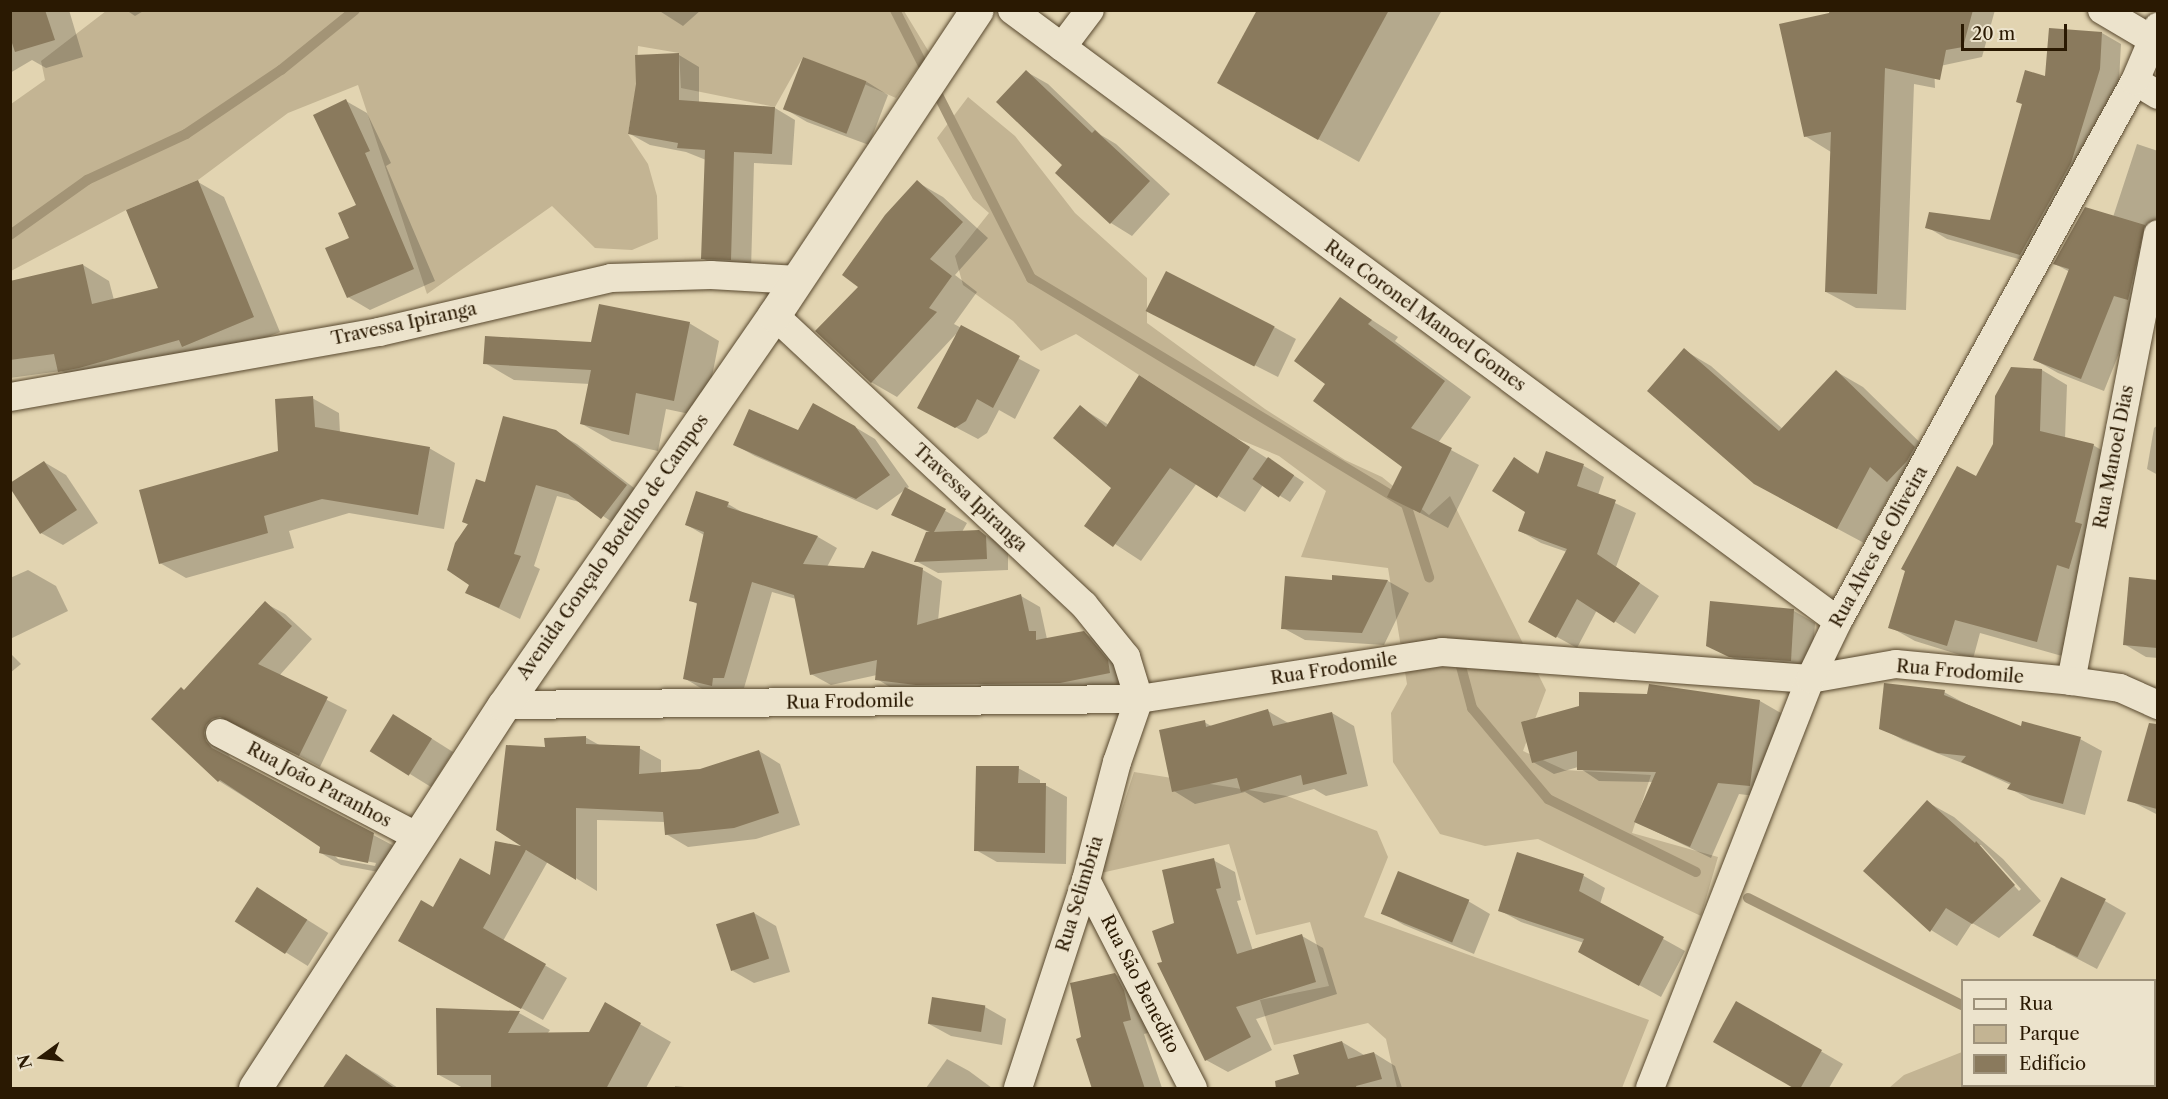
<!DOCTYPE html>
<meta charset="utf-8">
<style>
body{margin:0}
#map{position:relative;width:2168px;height:1099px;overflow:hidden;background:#e2d4b1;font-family:"Libre Caslon Text",serif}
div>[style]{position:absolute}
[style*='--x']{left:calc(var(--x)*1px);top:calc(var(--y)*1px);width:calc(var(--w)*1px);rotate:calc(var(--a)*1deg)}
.green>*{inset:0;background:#c3b493}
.shadow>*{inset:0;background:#0003;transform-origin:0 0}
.stream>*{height:10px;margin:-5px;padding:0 5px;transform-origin:5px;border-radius:5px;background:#a39476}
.building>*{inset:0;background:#8a7a5d;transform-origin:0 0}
.roads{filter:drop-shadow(0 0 2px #58482e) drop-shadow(0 0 2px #58482e)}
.street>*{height:28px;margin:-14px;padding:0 14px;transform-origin:14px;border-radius:14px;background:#ece3cc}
.secondary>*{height:33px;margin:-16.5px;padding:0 16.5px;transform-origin:16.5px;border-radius:16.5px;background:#ece3cc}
span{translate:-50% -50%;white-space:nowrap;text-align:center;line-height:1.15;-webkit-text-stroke:6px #ece3cc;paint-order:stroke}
.street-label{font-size:18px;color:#2a1902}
.frame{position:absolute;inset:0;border:12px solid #2a1902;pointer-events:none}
.legend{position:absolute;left:1961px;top:979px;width:195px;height:108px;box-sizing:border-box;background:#ece3cc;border:2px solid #9e927b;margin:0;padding:8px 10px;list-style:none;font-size:18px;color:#2a1902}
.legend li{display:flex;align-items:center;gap:12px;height:30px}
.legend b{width:30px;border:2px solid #9e927b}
.north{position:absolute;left:12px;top:1027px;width:60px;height:60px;-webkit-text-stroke:4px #ece3cc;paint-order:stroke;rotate:255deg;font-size:16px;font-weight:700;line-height:24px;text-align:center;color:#2a1902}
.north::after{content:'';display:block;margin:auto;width:21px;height:27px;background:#2a1902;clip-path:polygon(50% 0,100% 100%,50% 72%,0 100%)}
.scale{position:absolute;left:1961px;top:24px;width:106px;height:27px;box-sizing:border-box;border:3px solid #2a1902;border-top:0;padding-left:8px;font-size:18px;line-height:21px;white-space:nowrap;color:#2a1902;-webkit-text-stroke:4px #ece3cc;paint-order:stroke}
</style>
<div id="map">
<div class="green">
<div style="clip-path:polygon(106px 11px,904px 11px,929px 52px,896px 98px,803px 57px,775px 107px,681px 88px,679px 53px,638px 46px,636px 88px,628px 134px,648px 164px,657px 196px,658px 239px,632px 250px,595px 248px,552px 206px,427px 294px,358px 85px,288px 113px,198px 180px,126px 210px,11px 271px,11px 104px,45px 80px,41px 61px)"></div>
<div style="clip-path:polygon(968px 97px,1015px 136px,1075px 213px,1147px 278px,1147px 323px,1265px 409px,1345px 460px,1382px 477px,1429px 515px,1450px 496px,1546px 690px,1523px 751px,1565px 770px,1651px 775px,1632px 833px,1718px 857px,1701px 916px,1538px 839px,1485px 846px,1440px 834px,1393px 762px,1391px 713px,1407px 684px,1388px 568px,1301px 557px,1326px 491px,1279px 456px,1236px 438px,1076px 334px,1041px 351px,1013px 321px,963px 285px,955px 256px,989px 213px,973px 199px,937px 138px)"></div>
<div style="clip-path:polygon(1134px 772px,1287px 796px,1377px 831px,1388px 857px,1364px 917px,1649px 1020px,1622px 1088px,1397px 1088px,1386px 1039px,1368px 1023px,1274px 1045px,1260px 1000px,1329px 986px,1310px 922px,1256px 935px,1229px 844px,1101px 873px)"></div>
<div style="clip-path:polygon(2155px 995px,2158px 997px,2157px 1088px,1889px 1088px,1904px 1075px,1962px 1052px,1962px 1086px,2154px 1086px)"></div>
</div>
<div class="shadow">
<div style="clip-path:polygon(10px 10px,69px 10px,83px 57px,46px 68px,32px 60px,10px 73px)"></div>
<div style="clip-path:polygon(126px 10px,145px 10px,135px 16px)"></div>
<div style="clip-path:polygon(658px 10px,701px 10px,683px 26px)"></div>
<div style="clip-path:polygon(1258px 10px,1442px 10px,1359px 162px,1259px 106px)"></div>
<div style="clip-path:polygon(1933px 10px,1995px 10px,1982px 57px,1940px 66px,1934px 63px,1935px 88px,1914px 84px,1906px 310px,1856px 308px,1826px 292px,1831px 152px,1805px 136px)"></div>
<div style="clip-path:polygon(2102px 33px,2121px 44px,2119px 81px,2040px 265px,1947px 239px,1927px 227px,1991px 221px,2046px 78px)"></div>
<div style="clip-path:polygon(679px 55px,699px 67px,699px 103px,775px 108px,795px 120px,792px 165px,754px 163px,751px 270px,723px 270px,702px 258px,706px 160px,686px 152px,650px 145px,630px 134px,638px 84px,636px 57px)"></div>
<div style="clip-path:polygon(1027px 72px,1048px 84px,1101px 135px,1116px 144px,1170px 194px,1132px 236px,1111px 223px,1064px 165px)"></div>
<div style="clip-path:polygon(867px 82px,888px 95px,869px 145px,807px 122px,785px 109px)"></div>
<div style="clip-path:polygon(346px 101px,367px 113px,391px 163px,386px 166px,435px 281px,370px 310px,348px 297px,358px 206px)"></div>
<div style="clip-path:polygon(2137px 144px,2158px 151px,2158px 280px,2137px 308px,2104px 391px,2058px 373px,2035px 360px,2070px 272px,2055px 264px,2113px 217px)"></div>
<div style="clip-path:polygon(198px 182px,224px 197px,280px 332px,209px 361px,86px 386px,61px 371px,10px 378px,10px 302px,83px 265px,109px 281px,114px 300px,160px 289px)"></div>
<div style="clip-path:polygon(917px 182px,943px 197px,988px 238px,955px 275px,977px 292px,954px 324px,1040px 370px,1015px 419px,999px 410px,987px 433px,978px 439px,940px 419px,956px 334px,897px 397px,871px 382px,860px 287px)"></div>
<div style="clip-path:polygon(1340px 299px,1398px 337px,1395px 341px,1471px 397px,1438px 443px,1479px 465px,1448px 528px,1389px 496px,1404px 466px,1328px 384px)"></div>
<div style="clip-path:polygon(1148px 311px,1274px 327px,1296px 339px,1278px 377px)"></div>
<div style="clip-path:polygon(689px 323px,719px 341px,704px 417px,666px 409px,658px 451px,612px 441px,582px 424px,590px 384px,514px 380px,485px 363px)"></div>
<div style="clip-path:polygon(1684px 350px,1711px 366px,1783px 429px,1837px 372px,1863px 387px,1941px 463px,1934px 476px,1914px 497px,1895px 486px,1864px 543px,1782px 499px)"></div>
<div style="clip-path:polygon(2011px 369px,2042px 370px,2067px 385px,2065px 439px,2093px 445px,2118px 460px,2062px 656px,1980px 633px,1973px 659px,1915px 641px,1890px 627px,1995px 444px)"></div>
<div style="clip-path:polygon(1140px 377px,1304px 482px,1290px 502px,1263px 485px,1245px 512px,1197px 483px,1141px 561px,1086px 525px,1113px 487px,1080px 407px,1109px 425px)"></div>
<div style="clip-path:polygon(312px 398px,339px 413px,340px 433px,429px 448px,455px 463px,444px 529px,349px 513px,289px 531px,294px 548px,186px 578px,160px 563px,280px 452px)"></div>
<div style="clip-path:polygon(2158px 425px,2158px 475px,2147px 469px,2154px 428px)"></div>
<div style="clip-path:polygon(855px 427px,875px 439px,909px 487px,906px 489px,967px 523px,962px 532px,979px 531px,1001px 544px,1008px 550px,1008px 570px,938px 573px,916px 561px,928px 532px,893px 514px,906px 489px,877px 510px,755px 456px,735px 445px,799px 432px)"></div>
<div style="clip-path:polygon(555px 432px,577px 444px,647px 498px,623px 529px,583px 503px,557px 496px,534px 566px,540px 569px,520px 619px,467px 593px,471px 584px,469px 525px,463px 522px,486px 484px)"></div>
<div style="clip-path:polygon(1547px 453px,1584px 466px,1604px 477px,1598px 495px,1636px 513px,1616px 567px,1659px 596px,1635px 634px,1597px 610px,1577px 648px,1550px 633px,1567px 552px,1541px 543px,1520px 531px,1527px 512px,1514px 459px,1540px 474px)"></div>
<div style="clip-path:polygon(44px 462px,66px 475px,98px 523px,63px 545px,41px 533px)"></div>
<div style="clip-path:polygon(728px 504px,747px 515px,818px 537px,837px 548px,827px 567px,865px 569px,873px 553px,923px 570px,942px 581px,938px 621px,1021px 596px,1040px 607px,1047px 639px,1084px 633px,1103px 644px,1129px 684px,1080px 694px,896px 691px,877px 679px,877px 675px,831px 685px,811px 674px,796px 599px,772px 592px,744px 688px,704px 690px,684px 678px,699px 605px,690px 600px,704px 535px,687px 525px)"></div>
<div style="clip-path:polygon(28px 570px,56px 586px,68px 611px,10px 639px,10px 578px)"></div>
<div style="clip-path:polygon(1334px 577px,1388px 581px,1409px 593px,1384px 645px,1305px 640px,1283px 628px,1333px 581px)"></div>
<div style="clip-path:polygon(2131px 578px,2158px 581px,2158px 658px,2146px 657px,2124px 644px)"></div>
<div style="clip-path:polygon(evenodd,265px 603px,285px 614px,312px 639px,279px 676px,347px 710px,320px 767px,249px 729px,240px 728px,224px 747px,232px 760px,394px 846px,389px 874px,341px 865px,321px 853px,322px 846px,219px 781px,185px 691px,265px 603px,334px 855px,376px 863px,375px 866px,338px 859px,334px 855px)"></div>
<div style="clip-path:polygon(1794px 611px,1815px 623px,1812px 673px,1752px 668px,1708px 645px)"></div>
<div style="clip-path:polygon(10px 653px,21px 664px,10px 673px)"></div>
<div style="clip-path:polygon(1650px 685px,1760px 701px,1781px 713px,1771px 798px,1739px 794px,1711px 858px,1636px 822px,1653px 782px,1599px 781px,1578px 767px,1554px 774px,1533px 762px,1580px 707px,1649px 695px)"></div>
<div style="clip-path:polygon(1944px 692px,1966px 704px,2022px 728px,2080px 739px,2102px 751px,2085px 815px,2031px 800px,2009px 788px,2011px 785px,1970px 766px,1903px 740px,1881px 728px)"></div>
<div style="clip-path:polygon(1268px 711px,1290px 724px,1332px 713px,1354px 726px,1368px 786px,1326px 796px,1314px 789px,1264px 803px,1245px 792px,1195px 804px,1174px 791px,1204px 722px,1213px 727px)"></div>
<div style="clip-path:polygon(415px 728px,453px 752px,431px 787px,410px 774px)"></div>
<div style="clip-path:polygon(585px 737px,601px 746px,639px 748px,661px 760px,661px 774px,700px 770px,759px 751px,780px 764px,800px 825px,756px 839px,688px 847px,666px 834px,665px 822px,597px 820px,597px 891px,548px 861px,503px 941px,567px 978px,543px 1020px,421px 953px,434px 909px,491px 877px,528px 849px,546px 748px)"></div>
<div style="clip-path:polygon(2146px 737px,2158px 740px,2158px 815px,2129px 800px)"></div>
<div style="clip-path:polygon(1018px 768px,1040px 780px,1040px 785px,1045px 785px,1067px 797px,1066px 864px,997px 862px,976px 850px)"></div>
<div style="clip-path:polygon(evenodd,1927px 802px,1954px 817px,2003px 859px,2041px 901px,1999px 938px,1972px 923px,1957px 946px,1931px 930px,1927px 802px,1977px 845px,1981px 845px,2021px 889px,2019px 891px,1977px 845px)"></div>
<div style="clip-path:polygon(1518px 854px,1584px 876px,1605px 888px,1600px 904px,1685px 951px,1661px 997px,1601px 964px,1584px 943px,1521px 922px,1499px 910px)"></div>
<div style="clip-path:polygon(1213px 860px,1235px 872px,1241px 900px,1237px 901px,1253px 951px,1302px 936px,1323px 948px,1337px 994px,1256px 1019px,1272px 1050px,1228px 1072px,1206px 1060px,1164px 964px,1176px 924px)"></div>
<div style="clip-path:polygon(1399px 873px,1468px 901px,1490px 914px,1474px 954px,1404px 925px,1383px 913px)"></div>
<div style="left:258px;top:889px;width:83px;height:39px;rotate:32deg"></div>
<div style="clip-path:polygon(2105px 901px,2126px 913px,2097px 969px,2055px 947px)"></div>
<div style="clip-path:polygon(754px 913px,776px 926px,790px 972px,754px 983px,733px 971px)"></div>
<div style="clip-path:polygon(1115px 974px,1137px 987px,1152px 1032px,1144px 1034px,1162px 1088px,1094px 1088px,1082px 1038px)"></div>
<div style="clip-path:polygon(1737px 1003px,1843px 1064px,1829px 1088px,1798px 1088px)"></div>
<div style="clip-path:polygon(605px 1004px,671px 1042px,646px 1088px,463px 1088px,439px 1075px,438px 1009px,519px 1013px,550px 1030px,547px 1034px,590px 1033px)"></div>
<div style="clip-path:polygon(985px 1007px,1006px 1019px,1002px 1045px,951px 1036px,929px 1024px)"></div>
<div style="clip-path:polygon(1342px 1042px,1364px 1055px,1374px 1053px,1395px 1066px,1402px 1088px,1305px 1088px)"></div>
<div style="clip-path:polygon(346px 1056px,377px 1074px,398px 1088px,324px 1088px)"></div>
<div style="clip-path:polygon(947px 1059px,969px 1071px,992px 1088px,926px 1088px)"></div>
<div style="clip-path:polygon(675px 1086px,694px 1088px,675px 1088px)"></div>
</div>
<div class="stream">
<div style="--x:895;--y:10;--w:301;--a:63.1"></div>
<div style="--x:1031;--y:278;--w:438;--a:31.1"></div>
<div style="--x:1406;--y:504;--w:77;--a:72.5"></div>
<div style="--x:10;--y:235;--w:95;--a:-35.5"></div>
<div style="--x:87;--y:180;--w:109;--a:-24.9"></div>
<div style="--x:186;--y:134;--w:115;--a:-34"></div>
<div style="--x:281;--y:70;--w:95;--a:-39"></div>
<div style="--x:1459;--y:659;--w:51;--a:75.1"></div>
<div style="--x:1472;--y:708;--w:119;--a:50.1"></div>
<div style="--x:1548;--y:799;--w:165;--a:26.3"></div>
<div style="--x:1748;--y:898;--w:239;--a:26.6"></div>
<div style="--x:2024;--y:1086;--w:3;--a:45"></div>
</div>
<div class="building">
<div style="clip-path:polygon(10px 10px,45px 10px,55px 40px,15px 52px,10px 37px)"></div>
<div style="clip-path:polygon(1257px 10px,1389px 10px,1318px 140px,1217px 83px)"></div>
<div style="clip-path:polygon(1830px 10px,1973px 10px,1963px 47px,1946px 50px,1940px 80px,1885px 68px,1877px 294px,1825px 292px,1831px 132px,1804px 137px,1779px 24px,1829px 13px)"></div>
<div style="clip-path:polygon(2049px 28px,2102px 32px,2100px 69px,2071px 163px,2020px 255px,1925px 228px,1929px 212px,1990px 220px,2022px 104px,2016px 102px,2025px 70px,2045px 76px)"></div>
<div style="clip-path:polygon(679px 53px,679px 100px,775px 107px,772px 154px,734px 152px,731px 260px,701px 259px,705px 150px,677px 148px,678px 143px,628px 134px,636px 84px,635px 55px)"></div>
<div style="left:803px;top:57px;width:68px;height:56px;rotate:21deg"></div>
<div style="clip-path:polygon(1026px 70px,1092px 133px,1095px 130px,1150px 181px,1110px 224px,1055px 173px,1062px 165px,996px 102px)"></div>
<div style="clip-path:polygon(346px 99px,370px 151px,365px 153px,414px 269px,347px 298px,325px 248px,349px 238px,338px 213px,356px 205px,313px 115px)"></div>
<div style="clip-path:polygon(198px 180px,254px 317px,182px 347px,179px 340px,79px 368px,58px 372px,54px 354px,10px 360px,10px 281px,83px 264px,92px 304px,158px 288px,126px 210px)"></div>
<div style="clip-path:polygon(917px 180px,963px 222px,930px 259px,952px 276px,929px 308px,937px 312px,871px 383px,815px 331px,858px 287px,842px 275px,885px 215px)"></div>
<div style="clip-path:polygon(2085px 207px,2145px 225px,2128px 300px,2114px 296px,2081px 379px,2033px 360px,2069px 269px,2053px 264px)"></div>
<div style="left:1166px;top:271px;width:122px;height:45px;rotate:27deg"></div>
<div style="clip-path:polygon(1340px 297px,1372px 320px,1368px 324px,1445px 381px,1411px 428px,1452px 448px,1420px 513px,1387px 497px,1402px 467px,1313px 401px,1325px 384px,1294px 361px)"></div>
<div style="clip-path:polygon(599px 304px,690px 322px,674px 401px,636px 393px,629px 435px,580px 424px,591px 370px,483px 364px,485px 336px,591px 342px)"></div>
<div style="clip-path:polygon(961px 325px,1020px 356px,993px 408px,977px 399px,966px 421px,955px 428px,917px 408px)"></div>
<div style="clip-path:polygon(1684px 348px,1779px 431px,1836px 370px,1915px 447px,1907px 461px,1887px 482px,1870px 467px,1837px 529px,1754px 484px,1647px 391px)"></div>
<div style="clip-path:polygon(2011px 367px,2042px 369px,2040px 431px,2094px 444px,2075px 522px,2082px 524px,2069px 569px,2057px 565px,2037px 642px,1955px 620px,1947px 646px,1888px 628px,1905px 571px,1901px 569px,1957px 466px,1976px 476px,1993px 444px,1995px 396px)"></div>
<div style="clip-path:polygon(1139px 375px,1250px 447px,1217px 498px,1170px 468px,1113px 547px,1084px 526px,1111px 488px,1053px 438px,1080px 405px,1106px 427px)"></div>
<div style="clip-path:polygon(313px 396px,315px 427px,430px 447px,418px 515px,322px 499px,264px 516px,268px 533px,159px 564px,139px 490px,278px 451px,275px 399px)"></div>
<div style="clip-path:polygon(813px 403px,855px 426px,890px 475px,856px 499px,733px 445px,749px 409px,798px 430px)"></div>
<div style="clip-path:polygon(503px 416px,556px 430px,627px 485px,601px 519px,568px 494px,536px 485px,514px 554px,521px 556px,499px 608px,465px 593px,469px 585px,447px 570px,455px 543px,468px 524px,462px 522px,476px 479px,485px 482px)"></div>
<div style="clip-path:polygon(1546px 451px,1584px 464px,1577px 486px,1616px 500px,1597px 554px,1640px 583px,1614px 623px,1577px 599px,1556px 638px,1528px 622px,1567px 549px,1518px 531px,1525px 512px,1492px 491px,1514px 457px,1538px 474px)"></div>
<div style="left:1268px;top:457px;width:32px;height:27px;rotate:35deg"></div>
<div style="clip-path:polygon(44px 461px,77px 510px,40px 534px,10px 488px,10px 483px)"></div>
<div style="clip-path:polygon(905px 487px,946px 509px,934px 532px,979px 530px,986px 536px,987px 559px,914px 562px,926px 532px,930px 532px,891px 515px)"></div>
<div style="clip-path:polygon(696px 491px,729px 502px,727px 507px,818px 536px,803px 564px,864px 568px,872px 551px,923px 568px,917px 625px,1021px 594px,1029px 631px,1036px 631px,1036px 640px,1084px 631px,1108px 660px,1110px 673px,1060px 683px,916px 685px,875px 680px,877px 660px,810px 675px,794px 595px,752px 582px,724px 678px,713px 678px,712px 686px,683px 679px,697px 603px,689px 601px,704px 532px,685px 525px)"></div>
<div style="clip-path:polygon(1332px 575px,1388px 580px,1362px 633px,1281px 629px,1285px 576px,1332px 580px)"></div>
<div style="clip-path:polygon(2129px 577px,2157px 580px,2157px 648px,2123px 645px)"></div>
<div style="clip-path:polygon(265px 601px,292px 626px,258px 664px,328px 697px,299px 756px,220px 717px,212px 719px,206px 725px,204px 733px,206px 741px,212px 748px,374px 833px,368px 863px,319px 853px,320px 847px,220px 780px,218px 782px,151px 719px,181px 687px,184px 690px)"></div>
<div style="clip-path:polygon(1710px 601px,1794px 609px,1791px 661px,1729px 657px,1706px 646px)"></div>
<div style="clip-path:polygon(1884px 683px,1945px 690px,1944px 695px,2021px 726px,2022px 721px,2081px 737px,2063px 804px,2007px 789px,2011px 783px,1961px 762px,1966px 756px,1938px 753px,1879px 729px)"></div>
<div style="clip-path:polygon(1649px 684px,1760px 700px,1750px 786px,1718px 783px,1690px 847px,1634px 822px,1656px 772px,1577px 770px,1577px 751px,1532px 763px,1521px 722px,1579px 706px,1579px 692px,1647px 694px)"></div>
<div style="clip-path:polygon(1268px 709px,1273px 726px,1332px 712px,1347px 774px,1303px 785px,1301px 775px,1241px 792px,1237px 778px,1172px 792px,1159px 730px,1205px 720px,1206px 727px)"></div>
<div style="left:393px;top:714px;width:46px;height:44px;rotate:32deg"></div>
<div style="clip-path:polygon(2149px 723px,2157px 724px,2157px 809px,2127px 801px)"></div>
<div style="clip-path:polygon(586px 736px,586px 744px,640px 746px,639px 774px,700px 769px,759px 750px,779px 813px,734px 828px,665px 835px,663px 812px,576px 808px,576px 880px,526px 850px,483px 928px,546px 964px,521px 1009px,398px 941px,421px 900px,433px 907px,460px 858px,490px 875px,495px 841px,521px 846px,496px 830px,506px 745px,545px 747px,544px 738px)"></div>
<div style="clip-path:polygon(976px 766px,1019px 766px,1018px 783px,1046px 783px,1045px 853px,974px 851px)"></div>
<div style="clip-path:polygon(1927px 800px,1975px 843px,1976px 841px,2015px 885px,1972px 924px,1946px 908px,1930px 932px,1863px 871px)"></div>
<div style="clip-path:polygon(1517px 852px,1584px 874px,1579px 891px,1664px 937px,1639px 986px,1578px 952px,1584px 939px,1498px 911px)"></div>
<div style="clip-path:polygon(1214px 858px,1221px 888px,1216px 889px,1237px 954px,1302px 934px,1316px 982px,1236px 1007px,1251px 1037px,1205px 1061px,1157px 963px,1162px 962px,1152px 931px,1174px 923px,1162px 870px)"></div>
<div style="left:1398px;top:871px;width:77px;height:46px;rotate:22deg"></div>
<div style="left:2061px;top:877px;width:50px;height:65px;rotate:26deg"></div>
<div style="left:257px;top:887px;width:60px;height:41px;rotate:33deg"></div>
<div style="left:754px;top:912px;width:49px;height:40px;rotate:72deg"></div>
<div style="clip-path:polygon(1115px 973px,1124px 990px,1131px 1020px,1123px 1022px,1145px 1089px,1092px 1089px,1076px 1039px,1081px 1037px,1070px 983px)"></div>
<div style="left:932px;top:997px;width:54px;height:27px;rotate:9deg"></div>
<div style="clip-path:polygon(1736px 1001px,1822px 1050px,1800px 1089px,1795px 1089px,1713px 1042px)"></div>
<div style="clip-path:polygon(605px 1002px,641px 1023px,606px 1089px,491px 1089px,491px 1075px,437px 1075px,436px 1008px,520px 1011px,508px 1033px,589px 1032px)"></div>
<div style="clip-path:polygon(1342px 1041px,1348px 1059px,1374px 1052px,1382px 1079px,1356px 1086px,1357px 1089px,1276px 1089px,1275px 1081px,1299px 1074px,1293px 1055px)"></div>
<div style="clip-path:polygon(346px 1054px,396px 1089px,322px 1089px)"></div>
</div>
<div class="roads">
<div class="street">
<div style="--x:1012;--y:10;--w:1027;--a:36.49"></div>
<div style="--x:2102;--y:10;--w:57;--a:30.6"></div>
<div style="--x:1062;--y:47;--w:46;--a:-52.9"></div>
<div style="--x:2135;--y:81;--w:27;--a:31"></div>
<div style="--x:774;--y:315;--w:424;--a:43.1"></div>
<div style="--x:1084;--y:605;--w:67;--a:51.1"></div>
<div style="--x:1126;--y:657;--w:44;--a:72.8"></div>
<div style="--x:1139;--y:699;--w:67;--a:109.2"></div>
<div style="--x:1117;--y:762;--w:122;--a:104.7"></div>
<div style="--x:1086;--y:880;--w:219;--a:108.1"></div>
<div style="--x:10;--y:397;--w:375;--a:-10"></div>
<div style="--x:379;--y:332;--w:238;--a:-13.1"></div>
<div style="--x:611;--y:278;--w:100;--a:-1.7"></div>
<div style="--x:711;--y:275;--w:87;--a:3.3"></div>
<div style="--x:2071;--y:681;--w:455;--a:-79"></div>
<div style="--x:504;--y:705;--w:635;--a:-0.54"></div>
<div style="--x:1139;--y:699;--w:307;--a:-8.8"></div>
<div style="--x:1442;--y:652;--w:369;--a:4.2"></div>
<div style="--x:1810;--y:679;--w:87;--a:-9.9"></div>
<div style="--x:1896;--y:664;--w:176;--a:5.5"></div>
<div style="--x:2071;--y:681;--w:49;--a:8.1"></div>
<div style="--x:2120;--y:688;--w:42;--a:24.1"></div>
<div style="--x:220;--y:733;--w:224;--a:27.7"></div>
<div style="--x:1086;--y:880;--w:234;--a:62.8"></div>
<div style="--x:1650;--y:1088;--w:439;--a:-68.6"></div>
<div style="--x:1810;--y:679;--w:64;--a:-64.2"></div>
<div style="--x:1838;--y:621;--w:616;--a:-61.19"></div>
<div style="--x:2135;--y:81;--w:59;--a:-66.9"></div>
</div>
<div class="secondary">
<div style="--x:255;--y:1088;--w:457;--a:-57"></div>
<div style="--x:504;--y:705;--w:474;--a:-55.3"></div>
<div style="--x:774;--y:315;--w:366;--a:-56.4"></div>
</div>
</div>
<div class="street-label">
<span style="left:1425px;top:316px;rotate:36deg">Rua Coronel Manoel Gomes</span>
<span style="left:404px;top:324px;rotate:-12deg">Travessa Ipiranga</span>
<span style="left:2114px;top:457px;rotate:-79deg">Rua Manoel Dias</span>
<span style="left:970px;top:498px;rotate:43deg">Travessa Ipiranga</span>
<span style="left:613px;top:547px;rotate:-55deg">Avenida Gonçalo Botelho de Campos</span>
<span style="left:1879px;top:547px;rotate:-61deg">Rua Alves de Oliveira</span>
<span style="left:1334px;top:669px;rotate:-9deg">Rua Frodomile</span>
<span style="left:1960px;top:672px;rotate:5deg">Rua Frodomile</span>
<span style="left:850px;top:702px;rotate:-1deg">Rua Frodomile</span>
<span style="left:319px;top:785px;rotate:28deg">Rua João Paranhos</span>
<span style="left:1080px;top:894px;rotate:-73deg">Rua Selimbria</span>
<span style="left:1140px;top:984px;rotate:63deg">Rua São Benedito</span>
</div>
<div class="frame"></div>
<ul class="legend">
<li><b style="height:8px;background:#ece3cc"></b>Rua</li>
<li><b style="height:16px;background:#c3b493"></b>Parque</li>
<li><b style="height:16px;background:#8a7a5d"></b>Edifício</li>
</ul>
<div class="north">N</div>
<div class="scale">20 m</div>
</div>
